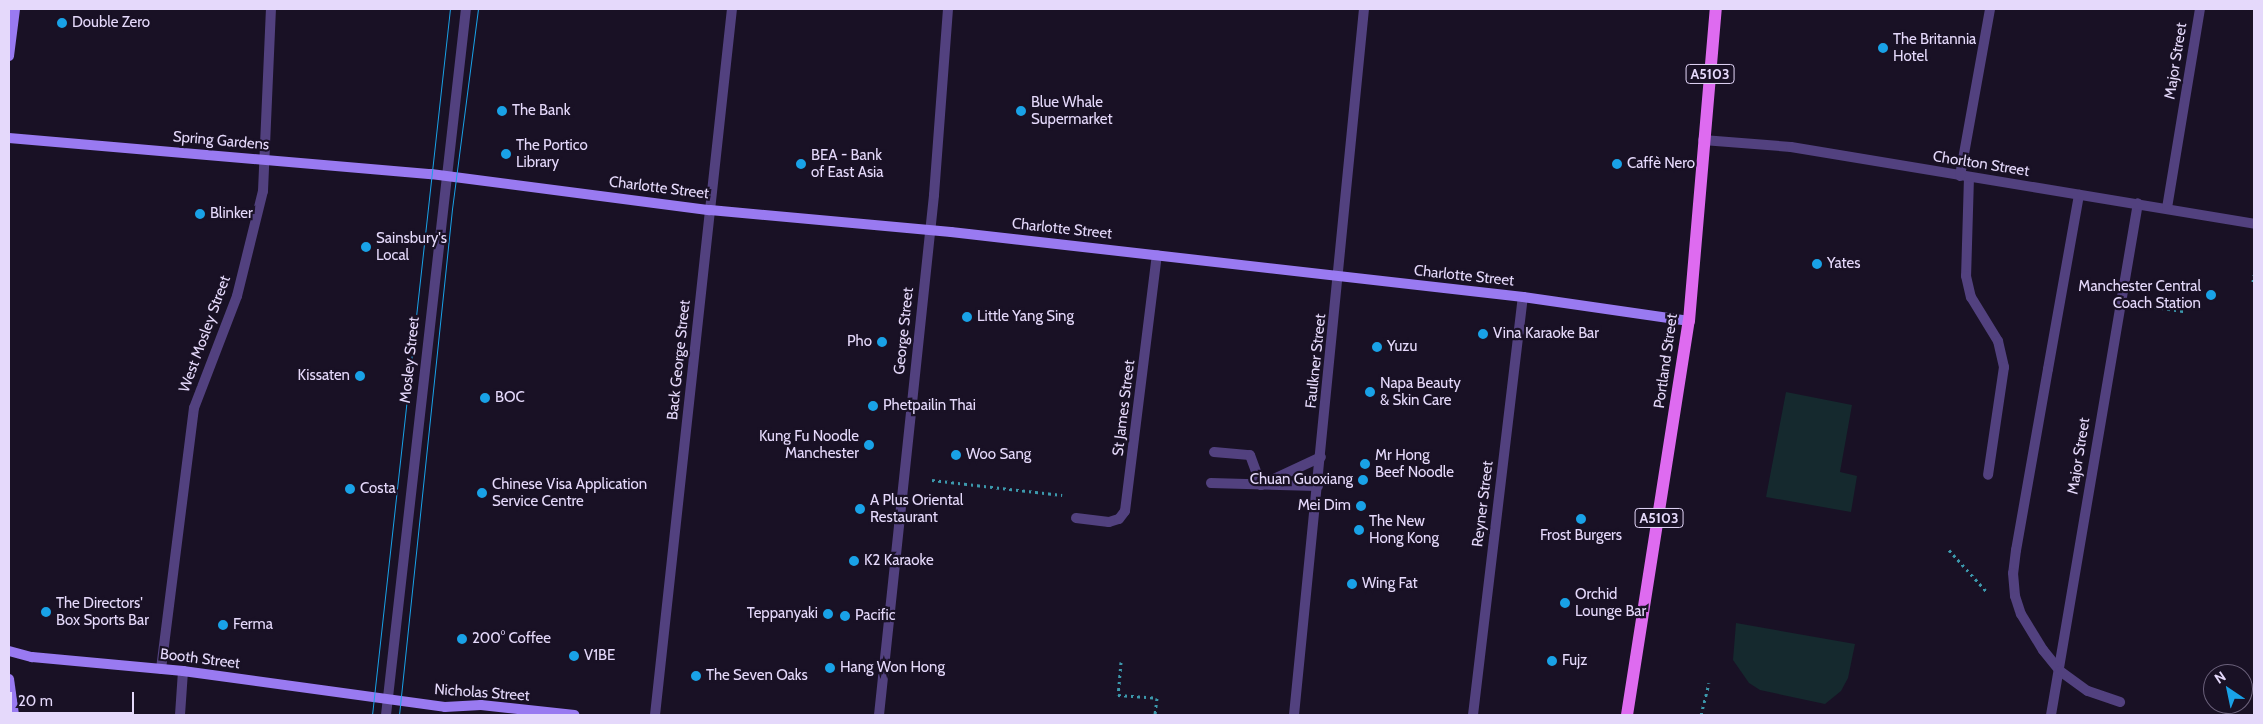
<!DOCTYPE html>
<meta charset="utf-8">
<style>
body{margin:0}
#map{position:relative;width:2263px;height:724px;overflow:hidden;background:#191125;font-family:Cabin,sans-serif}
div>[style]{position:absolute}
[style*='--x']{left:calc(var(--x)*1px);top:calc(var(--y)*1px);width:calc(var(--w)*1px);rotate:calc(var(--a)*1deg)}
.green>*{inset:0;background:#15292e}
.path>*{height:3px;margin-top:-1.5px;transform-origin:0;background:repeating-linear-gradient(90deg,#3c98ac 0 2.5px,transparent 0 6.5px)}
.lane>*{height:10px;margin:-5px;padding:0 5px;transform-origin:5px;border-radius:5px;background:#52417f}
.street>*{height:10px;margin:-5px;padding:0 5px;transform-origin:5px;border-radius:5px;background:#52417f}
.secondary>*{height:10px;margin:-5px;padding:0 5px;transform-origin:5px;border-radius:5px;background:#997af1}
.primary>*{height:12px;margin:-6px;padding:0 6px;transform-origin:6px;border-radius:6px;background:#de6bf0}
.tram>*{height:1px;margin:-0.5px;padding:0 0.5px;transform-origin:0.5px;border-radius:0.5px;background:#19a2e7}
.path-bridge>*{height:3px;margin-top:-1.5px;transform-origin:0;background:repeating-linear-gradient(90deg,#3c98ac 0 2.5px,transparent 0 6.5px)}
.lane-bridge>*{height:10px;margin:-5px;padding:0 5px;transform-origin:5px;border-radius:5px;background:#52417f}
.dots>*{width:14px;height:14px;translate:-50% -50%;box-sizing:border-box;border:2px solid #191125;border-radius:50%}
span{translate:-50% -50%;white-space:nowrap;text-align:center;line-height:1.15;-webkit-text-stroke:4.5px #191125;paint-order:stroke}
.shield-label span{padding:1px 4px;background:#191125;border:1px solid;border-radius:4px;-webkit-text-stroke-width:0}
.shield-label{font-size:14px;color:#e5d9fb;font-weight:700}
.poi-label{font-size:15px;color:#e5d9fb}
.left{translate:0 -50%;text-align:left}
.right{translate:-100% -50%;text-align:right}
.street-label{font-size:15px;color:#e5d9fb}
.frame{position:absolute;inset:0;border:10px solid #e5d9fb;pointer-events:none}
.north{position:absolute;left:2203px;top:664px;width:50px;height:50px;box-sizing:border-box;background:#191125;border:1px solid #6b617b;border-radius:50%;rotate:326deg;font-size:14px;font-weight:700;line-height:20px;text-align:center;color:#e5d9fb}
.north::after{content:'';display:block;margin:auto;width:18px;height:22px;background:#19a2e7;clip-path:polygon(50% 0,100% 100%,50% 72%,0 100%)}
.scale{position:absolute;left:10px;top:692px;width:124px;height:22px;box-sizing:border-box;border:2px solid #e5d9fb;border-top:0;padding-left:6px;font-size:15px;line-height:18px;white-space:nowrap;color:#e5d9fb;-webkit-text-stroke:4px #191125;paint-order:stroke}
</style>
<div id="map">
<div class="green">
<div style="clip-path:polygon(1786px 392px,1852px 405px,1840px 472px,1857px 476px,1851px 512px,1766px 497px)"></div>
<div style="clip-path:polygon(1736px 623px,1855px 644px,1848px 678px,1841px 691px,1825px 704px,1760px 690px,1749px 683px,1733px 660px)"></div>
</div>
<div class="path">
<div style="--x:2253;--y:282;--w:7;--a:-82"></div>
<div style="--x:2148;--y:306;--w:37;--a:8"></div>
<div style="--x:932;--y:480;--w:131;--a:6.6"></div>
<div style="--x:1121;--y:662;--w:33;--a:95"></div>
<div style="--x:1118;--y:695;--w:39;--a:4"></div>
<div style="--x:1157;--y:698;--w:17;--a:97"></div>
<div style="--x:1701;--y:715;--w:33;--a:-76"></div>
</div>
<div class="lane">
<div style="--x:1969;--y:177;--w:99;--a:91.7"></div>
<div style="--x:1966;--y:276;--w:22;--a:77"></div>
<div style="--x:1971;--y:297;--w:52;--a:58.5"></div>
<div style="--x:1998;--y:341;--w:27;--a:77"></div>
<div style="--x:2004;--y:367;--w:109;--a:98.4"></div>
<div style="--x:2048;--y:369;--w:177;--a:-79.9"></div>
<div style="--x:1214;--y:452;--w:36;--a:5"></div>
<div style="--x:1250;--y:455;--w:32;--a:70"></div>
<div style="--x:1261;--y:485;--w:66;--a:-25"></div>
<div style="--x:1211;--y:483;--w:107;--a:1.6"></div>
<div style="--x:2088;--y:691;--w:34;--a:19"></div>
<div style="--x:180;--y:715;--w:44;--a:-86.1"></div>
<div style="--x:386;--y:715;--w:711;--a:-83.54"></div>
<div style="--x:1473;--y:715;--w:421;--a:-83.2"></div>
<div style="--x:2051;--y:715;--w:519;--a:-80.36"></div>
</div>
<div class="street">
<div style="--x:1703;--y:140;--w:88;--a:4.5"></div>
<div style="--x:1791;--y:147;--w:469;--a:9.4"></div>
<div style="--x:1960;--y:176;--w:170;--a:-79.8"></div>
<div style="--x:2167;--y:208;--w:202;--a:-80.6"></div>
<div style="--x:1076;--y:518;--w:33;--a:7"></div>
<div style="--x:1109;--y:522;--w:10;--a:-17"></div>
<div style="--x:1119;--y:519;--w:10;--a:-53"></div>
<div style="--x:1125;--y:511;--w:258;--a:-82.9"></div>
<div style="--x:161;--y:669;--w:263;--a:-82.8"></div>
<div style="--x:194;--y:408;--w:120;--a:-69"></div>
<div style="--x:237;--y:296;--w:108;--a:-76.1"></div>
<div style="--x:263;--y:191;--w:182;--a:-87.5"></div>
<div style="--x:655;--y:715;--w:710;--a:-83.78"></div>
<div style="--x:879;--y:715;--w:523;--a:-83.96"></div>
<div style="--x:934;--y:195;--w:187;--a:-85.7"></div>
<div style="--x:1294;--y:715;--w:709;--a:-84.34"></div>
</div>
<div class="secondary">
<div style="--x:9;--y:56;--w:47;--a:-82.7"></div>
<div style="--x:9;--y:138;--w:424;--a:4.9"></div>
<div style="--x:431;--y:174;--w:281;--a:7.4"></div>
<div style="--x:710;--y:210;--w:242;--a:5.2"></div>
<div style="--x:951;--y:232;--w:576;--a:6.48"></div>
<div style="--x:1523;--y:297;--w:168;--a:8.2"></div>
<div style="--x:9;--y:651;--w:24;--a:15"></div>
<div style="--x:32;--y:657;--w:152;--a:5.3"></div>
<div style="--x:183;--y:671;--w:264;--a:7.8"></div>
<div style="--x:445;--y:707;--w:36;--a:-3"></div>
<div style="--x:481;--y:705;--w:94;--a:6.1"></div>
<div style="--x:9;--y:679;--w:36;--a:82"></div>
</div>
<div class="primary">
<div style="--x:1627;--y:715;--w:399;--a:-81.1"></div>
<div style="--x:1689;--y:321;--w:313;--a:-85.1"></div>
</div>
<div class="tram">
<div style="--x:372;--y:715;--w:710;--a:-83.7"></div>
<div style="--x:399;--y:715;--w:509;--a:-84.02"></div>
<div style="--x:452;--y:209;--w:202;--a:-82.6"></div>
</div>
<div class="path-bridge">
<div style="--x:1949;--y:550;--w:57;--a:47.9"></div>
</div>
<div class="lane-bridge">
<div style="--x:2048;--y:369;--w:184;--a:100"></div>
<div style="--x:2016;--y:550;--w:23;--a:97"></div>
<div style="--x:2013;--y:573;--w:23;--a:85"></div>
<div style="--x:2015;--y:596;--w:19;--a:72"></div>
<div style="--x:2021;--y:614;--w:42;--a:58.6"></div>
<div style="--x:2043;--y:650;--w:27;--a:51"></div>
<div style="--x:2060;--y:671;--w:34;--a:36"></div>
</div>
<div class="dots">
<div style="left:62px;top:23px;background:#19a2e7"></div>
<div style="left:1883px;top:48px;background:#19a2e7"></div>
<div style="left:502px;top:111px;background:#19a2e7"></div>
<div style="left:1021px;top:111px;background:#19a2e7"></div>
<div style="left:506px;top:154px;background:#19a2e7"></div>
<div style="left:801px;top:164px;background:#19a2e7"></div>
<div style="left:1617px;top:164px;background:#19a2e7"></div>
<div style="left:200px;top:214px;background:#19a2e7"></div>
<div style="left:366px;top:247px;background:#19a2e7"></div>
<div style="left:1817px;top:264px;background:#19a2e7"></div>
<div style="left:2211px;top:295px;background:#19a2e7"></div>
<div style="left:967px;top:317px;background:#19a2e7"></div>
<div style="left:1483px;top:334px;background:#19a2e7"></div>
<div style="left:882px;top:342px;background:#19a2e7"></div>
<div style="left:1377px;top:347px;background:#19a2e7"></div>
<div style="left:360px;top:376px;background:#19a2e7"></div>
<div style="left:1370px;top:392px;background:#19a2e7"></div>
<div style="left:485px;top:398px;background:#19a2e7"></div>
<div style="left:873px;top:406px;background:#19a2e7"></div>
<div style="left:869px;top:445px;background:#19a2e7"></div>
<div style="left:956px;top:455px;background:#19a2e7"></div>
<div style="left:1365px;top:464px;background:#19a2e7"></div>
<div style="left:1363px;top:480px;background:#19a2e7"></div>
<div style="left:350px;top:489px;background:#19a2e7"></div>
<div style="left:482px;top:493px;background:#19a2e7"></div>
<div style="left:1361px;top:506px;background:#19a2e7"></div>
<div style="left:860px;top:509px;background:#19a2e7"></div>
<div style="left:1581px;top:519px;background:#19a2e7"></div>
<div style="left:1359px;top:530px;background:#19a2e7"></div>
<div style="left:854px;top:561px;background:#19a2e7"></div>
<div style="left:1352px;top:584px;background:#19a2e7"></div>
<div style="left:1565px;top:603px;background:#19a2e7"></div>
<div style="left:46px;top:612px;background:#19a2e7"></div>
<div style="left:828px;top:614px;background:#19a2e7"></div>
<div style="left:845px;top:616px;background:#19a2e7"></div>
<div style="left:223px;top:625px;background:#19a2e7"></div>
<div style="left:462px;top:639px;background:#19a2e7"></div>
<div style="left:574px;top:656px;background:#19a2e7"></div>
<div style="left:1552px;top:661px;background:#19a2e7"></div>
<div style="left:830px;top:668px;background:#19a2e7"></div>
<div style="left:696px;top:676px;background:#19a2e7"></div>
</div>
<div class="shield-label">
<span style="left:1710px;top:74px">A5103</span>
<span style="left:1659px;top:518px">A5103</span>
</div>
<div class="poi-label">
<span class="left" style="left:72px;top:23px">Double Zero</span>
<span class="left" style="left:1893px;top:48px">The Britannia<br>Hotel</span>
<span class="left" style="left:1031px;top:111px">Blue Whale<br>Supermarket</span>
<span class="left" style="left:512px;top:111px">The Bank</span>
<span class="left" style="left:516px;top:154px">The Portico<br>Library</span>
<span class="left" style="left:811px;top:164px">BEA - Bank<br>of East Asia</span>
<span class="left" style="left:1627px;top:164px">Caffè Nero</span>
<span class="left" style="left:210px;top:214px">Blinker</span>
<span class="left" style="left:376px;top:247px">Sainsbury's<br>Local</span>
<span class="left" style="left:1827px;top:264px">Yates</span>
<span class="right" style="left:2201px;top:295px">Manchester Central<br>Coach Station</span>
<span class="left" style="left:977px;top:317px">Little Yang Sing</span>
<span class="left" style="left:1493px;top:334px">Vina Karaoke Bar</span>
<span class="right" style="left:872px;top:342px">Pho</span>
<span class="left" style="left:1387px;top:347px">Yuzu</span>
<span class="right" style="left:350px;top:376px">Kissaten</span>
<span class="left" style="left:1380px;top:392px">Napa Beauty<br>&amp; Skin Care</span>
<span class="left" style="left:495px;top:398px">BOC</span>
<span class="left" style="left:883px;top:406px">Phetpailin Thai</span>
<span class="right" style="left:859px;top:445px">Kung Fu Noodle<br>Manchester</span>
<span class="left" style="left:966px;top:455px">Woo Sang</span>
<span class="left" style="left:1375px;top:464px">Mr Hong<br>Beef Noodle</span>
<span class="right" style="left:1353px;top:480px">Chuan Guoxiang</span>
<span class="left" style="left:492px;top:493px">Chinese Visa Application<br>Service Centre</span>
<span class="left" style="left:360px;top:489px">Costa</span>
<span class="left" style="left:870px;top:509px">A Plus Oriental<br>Restaurant</span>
<span class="right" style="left:1351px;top:506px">Mei Dim</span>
<span class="left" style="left:1369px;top:530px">The New<br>Hong Kong</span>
<span style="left:1581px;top:536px">Frost Burgers</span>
<span class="left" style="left:864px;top:561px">K2 Karaoke</span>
<span class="left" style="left:1362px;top:584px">Wing Fat</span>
<span class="left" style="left:1575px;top:603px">Orchid<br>Lounge Bar</span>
<span class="left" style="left:56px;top:612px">The Directors'<br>Box Sports Bar</span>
<span class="right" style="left:818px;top:614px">Teppanyaki</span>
<span class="left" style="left:855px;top:616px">Pacific</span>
<span class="left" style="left:233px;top:625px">Ferma</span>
<span class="left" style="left:472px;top:639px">200° Coffee</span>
<span class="left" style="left:584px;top:656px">V1BE</span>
<span class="left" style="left:1562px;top:661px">Fujz</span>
<span class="left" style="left:840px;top:668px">Hang Won Hong</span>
<span class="left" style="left:706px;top:676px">The Seven Oaks</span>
</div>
<div class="street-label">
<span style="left:2176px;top:61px;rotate:-81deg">Major Street</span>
<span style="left:221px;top:141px;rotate:5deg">Spring Gardens</span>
<span style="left:1981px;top:164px;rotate:9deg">Chorlton Street</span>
<span style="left:659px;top:188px;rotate:7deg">Charlotte Street</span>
<span style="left:1062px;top:229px;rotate:6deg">Charlotte Street</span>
<span style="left:1464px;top:276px;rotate:6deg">Charlotte Street</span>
<span style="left:904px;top:331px;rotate:-84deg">George Street</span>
<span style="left:205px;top:334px;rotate:-70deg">West Mosley Street</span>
<span style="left:410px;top:360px;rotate:-84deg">Mosley Street</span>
<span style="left:679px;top:360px;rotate:-84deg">Back George Street</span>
<span style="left:1316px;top:361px;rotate:-84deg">Faulkner Street</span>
<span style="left:1666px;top:361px;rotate:-82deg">Portland Street</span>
<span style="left:1124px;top:408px;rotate:-83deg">St James Street</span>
<span style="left:2079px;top:456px;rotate:-81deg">Major Street</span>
<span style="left:1483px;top:504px;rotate:-83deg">Reyner Street</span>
<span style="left:200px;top:659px;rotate:7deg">Booth Street</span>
<span style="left:482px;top:693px;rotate:4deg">Nicholas Street</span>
</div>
<div class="frame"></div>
<div class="north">N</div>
<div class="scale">20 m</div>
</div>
